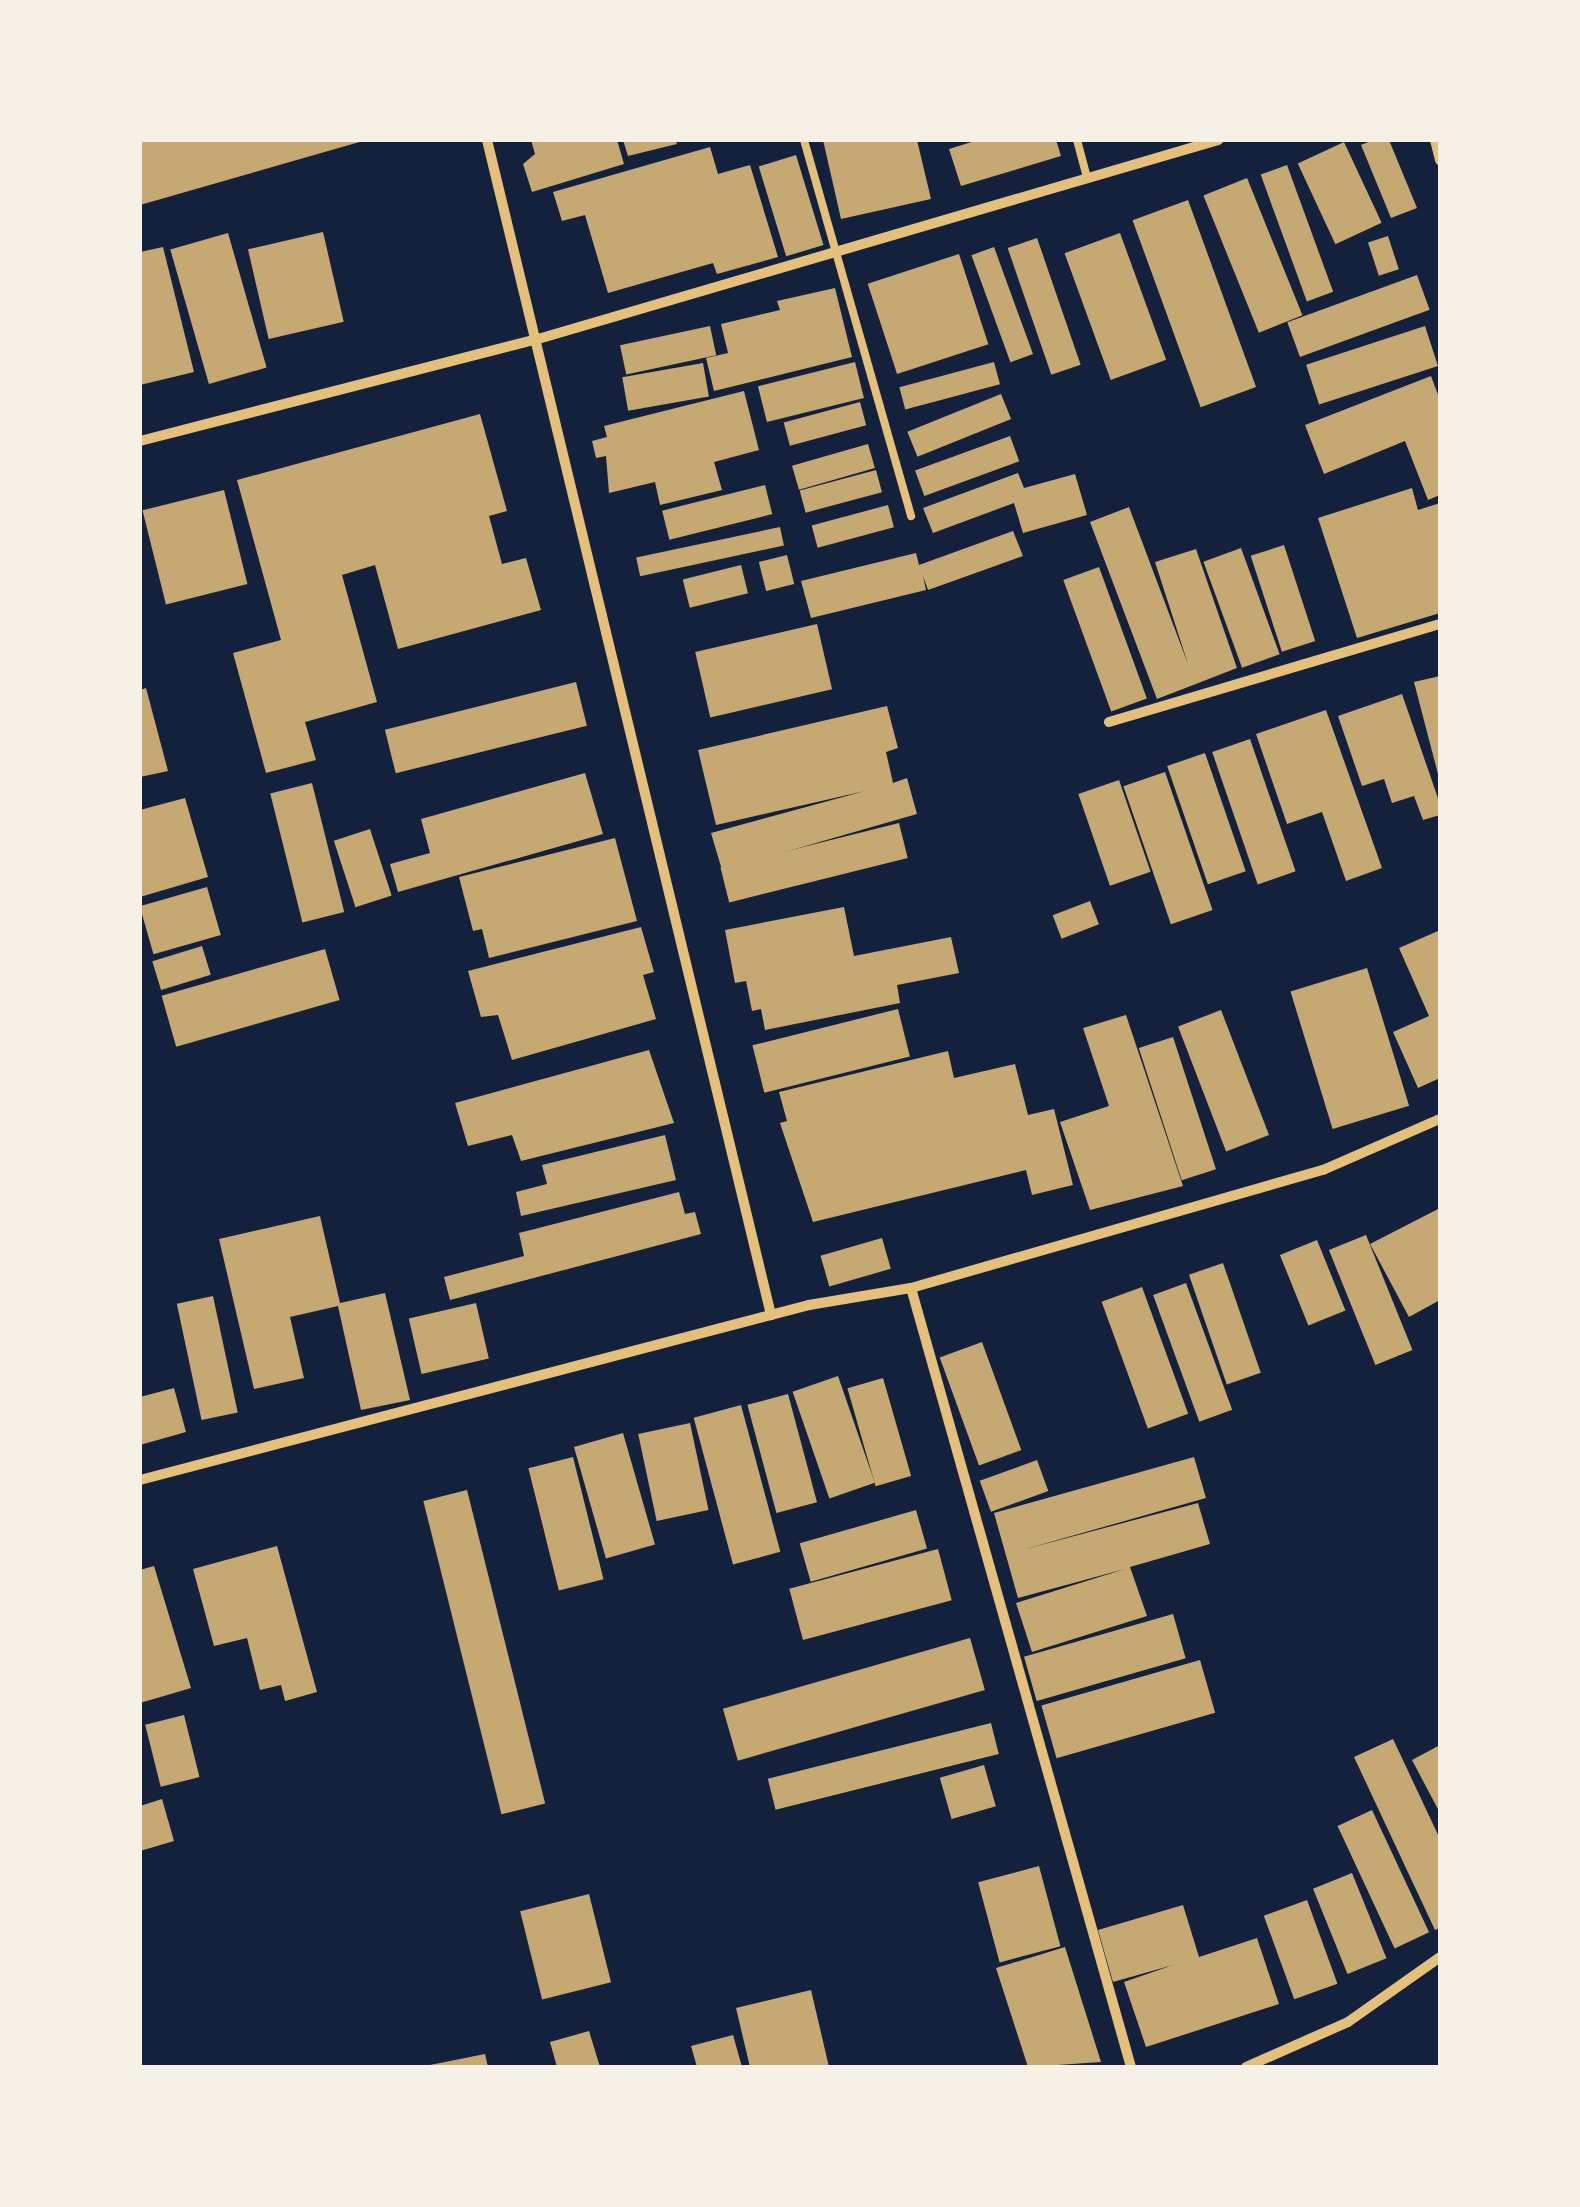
<!DOCTYPE html>
<style>
body{margin:0}
#map{position:relative;width:1580px;height:2207px;overflow:hidden;background:#14213d;font-family:"Source Sans 3",sans-serif}
div>[style]{position:absolute}
[style*='--x']{left:calc(var(--x)*1px);top:calc(var(--y)*1px);width:calc(var(--w)*1px);rotate:calc(var(--a)*1deg)}
.building>*{inset:0;background:#c6a872;transform-origin:0 0}
.service>*{height:8px;margin:-4px;padding:0 4px;transform-origin:4px;border-radius:4px;background:#e5c07b}
.minor>*{height:10px;margin:-5px;padding:0 5px;transform-origin:5px;border-radius:5px;background:#e5c07b}
span{translate:-50% -50%;white-space:nowrap;text-align:center;line-height:1.15;-webkit-text-stroke:9px #f6f1e7;paint-order:stroke}
.frame{position:absolute;inset:0;border:142px solid #f6f1e7;pointer-events:none}
</style>
<div id="map">
<div class="building">
<div style="clip-path:polygon(140px 140px,363px 140px,363px 141px,140px 205px)"></div>
<div style="clip-path:polygon(531px 140px,617px 140px,624px 164px,532px 192px,523px 164px,535px 154px)"></div>
<div style="clip-path:polygon(623px 140px,675px 140px,677px 144px,628px 156px)"></div>
<div style="clip-path:polygon(823px 140px,917px 140px,931px 199px,841px 219px)"></div>
<div style="clip-path:polygon(978px 140px,1056px 140px,1061px 156px,961px 186px,949px 149px)"></div>
<div style="clip-path:polygon(1373px 140px,1389px 140px,1417px 208px,1391px 218px,1361px 145px)"></div>
<div style="left:1344px;top:142px;width:89px;height:51px;rotate:65deg"></div>
<div style="clip-path:polygon(710px 147px,718px 174px,750px 165px,778px 257px,717px 274px,713px 263px,608px 293px,585px 215px,562px 221px,553px 192px)"></div>
<div style="left:796px;top:155px;width:94px;height:39px;rotate:73deg"></div>
<div style="left:1287px;top:165px;width:135px;height:28px;rotate:70deg"></div>
<div style="left:1247px;top:178px;width:148px;height:47px;rotate:68deg"></div>
<div style="left:1188px;top:200px;width:199px;height:59px;rotate:70deg"></div>
<div style="left:323px;top:232px;width:92px;height:77px;rotate:77deg"></div>
<div style="left:228px;top:233px;width:140px;height:60px;rotate:74deg"></div>
<div style="left:1120px;top:233px;width:135px;height:59px;rotate:70deg"></div>
<div style="left:1388px;top:236px;width:35px;height:21px;rotate:72deg"></div>
<div style="left:1037px;top:238px;width:134px;height:31px;rotate:71deg"></div>
<div style="clip-path:polygon(163px 247px,194px 372px,140px 385px,140px 252px)"></div>
<div style="left:994px;top:247px;width:114px;height:24px;rotate:70deg"></div>
<div style="left:959px;top:254px;width:95px;height:96px;rotate:72deg"></div>
<div style="left:1417px;top:275px;width:37px;height:138px;rotate:70deg"></div>
<div style="clip-path:polygon(835px 288px,852px 357px,714px 391px,706px 358px,728px 353px,721px 324px,780px 310px,777px 301px)"></div>
<div style="left:710px;top:326px;width:30px;height:92px;rotate:78deg"></div>
<div style="left:1425px;top:326px;width:42px;height:125px;rotate:72deg"></div>
<div style="left:855px;top:362px;width:37px;height:100px;rotate:76deg"></div>
<div style="left:994px;top:362px;width:23px;height:98px;rotate:75deg"></div>
<div style="left:703px;top:363px;width:34px;height:82px;rotate:80deg"></div>
<div style="clip-path:polygon(1431px 376px,1440px 400px,1440px 495px,1428px 500px,1405px 441px,1324px 474px,1305px 425px)"></div>
<div style="clip-path:polygon(744px 391px,759px 450px,714px 462px,722px 490px,660px 505px,655px 482px,609px 493px,606px 456px,596px 458px,592px 441px,607px 437px,604px 426px)"></div>
<div style="left:1001px;top:394px;width:27px;height:101px;rotate:68deg"></div>
<div style="left:860px;top:402px;width:24px;height:79px;rotate:75deg"></div>
<div style="clip-path:polygon(480px 414px,507px 511px,489px 516px,502px 564px,526px 558px,541px 610px,398px 649px,375px 565px,342px 575px,377px 702px,305px 722px,316px 760px,266px 773px,233px 653px,281px 640px,237px 480px)"></div>
<div style="left:1010px;top:436px;width:27px;height:101px;rotate:70deg"></div>
<div style="left:868px;top:444px;width:25px;height:79px;rotate:74deg"></div>
<div style="left:876px;top:470px;width:23px;height:79px;rotate:75deg"></div>
<div style="clip-path:polygon(1018px 473px,1024px 488px,1075px 474px,1087px 515px,1023px 533px,1014px 503px,933px 533px,923px 508px)"></div>
<div style="left:765px;top:485px;width:30px;height:106px;rotate:76deg"></div>
<div style="clip-path:polygon(1412px 488px,1418px 510px,1440px 503px,1440px 613px,1357px 638px,1318px 518px)"></div>
<div style="left:224px;top:490px;width:97px;height:84px;rotate:76deg"></div>
<div style="left:888px;top:505px;width:23px;height:79px;rotate:75deg"></div>
<div style="clip-path:polygon(1129px 507px,1188px 664px,1155px 562px,1196px 549px,1237px 668px,1157px 699px,1090px 522px)"></div>
<div style="left:780px;top:527px;width:19px;height:147px;rotate:78deg"></div>
<div style="clip-path:polygon(1013px 531px,1023px 556px,928px 590px,923px 576px,926px 590px,811px 618px,801px 581px,916px 553px,919px 565px)"></div>
<div style="left:1284px;top:545px;width:101px;height:35px;rotate:72deg"></div>
<div style="left:1241px;top:548px;width:113px;height:40px;rotate:70deg"></div>
<div style="left:787px;top:555px;width:30px;height:29px;rotate:76deg"></div>
<div style="left:741px;top:565px;width:29px;height:60px;rotate:76deg"></div>
<div style="left:1099px;top:567px;width:140px;height:38px;rotate:70deg"></div>
<div style="left:817px;top:624px;width:67px;height:125px;rotate:77deg"></div>
<div style="clip-path:polygon(1440px 676px,1440px 778px,1439px 778px,1414px 682px)"></div>
<div style="left:576px;top:682px;width:45px;height:197px;rotate:76deg"></div>
<div style="clip-path:polygon(146px 688px,168px 771px,140px 777px,140px 690px)"></div>
<div style="clip-path:polygon(1402px 694px,1440px 804px,1440px 815px,1423px 820px,1414px 796px,1392px 803px,1384px 779px,1362px 786px,1338px 716px)"></div>
<div style="clip-path:polygon(887px 706px,898px 748px,886px 752px,893px 783px,907px 778px,917px 814px,722px 870px,711px 833px,865px 791px,716px 825px,698px 750px)"></div>
<div style="clip-path:polygon(1326px 710px,1382px 868px,1346px 881px,1322px 812px,1287px 824px,1256px 734px)"></div>
<div style="left:1250px;top:739px;width:140px;height:40px;rotate:71deg"></div>
<div style="left:1205px;top:753px;width:125px;height:40px;rotate:71deg"></div>
<div style="left:1165px;top:772px;width:146px;height:44px;rotate:71deg"></div>
<div style="clip-path:polygon(585px 773px,603px 834px,398px 892px,390px 864px,430px 853px,421px 819px)"></div>
<div style="left:1119px;top:780px;width:97px;height:43px;rotate:71deg"></div>
<div style="left:312px;top:783px;width:133px;height:43px;rotate:76deg"></div>
<div style="clip-path:polygon(185px 798px,208px 877px,140px 897px,140px 810px)"></div>
<div style="left:899px;top:823px;width:36px;height:184px;rotate:76deg"></div>
<div style="left:370px;top:829px;width:70px;height:38px;rotate:72deg"></div>
<div style="clip-path:polygon(615px 838px,637px 921px,489px 958px,482px 929px,473px 931px,459px 877px)"></div>
<div style="left:207px;top:887px;width:50px;height:70px;rotate:74deg"></div>
<div style="left:1090px;top:901px;width:25px;height:40px;rotate:69deg"></div>
<div style="clip-path:polygon(844px 907px,854px 956px,951px 937px,959px 973px,897px 985px,900px 1003px,765px 1030px,761px 1009px,752px 1011px,746px 981px,735px 983px,725px 930px)"></div>
<div style="clip-path:polygon(641px 927px,654px 972px,643px 975px,656px 1019px,512px 1060px,498px 1015px,481px 1017px,468px 971px)"></div>
<div style="clip-path:polygon(1438px 931px,1440px 1078px,1418px 1088px,1393px 1032px,1429px 1016px,1399px 948px)"></div>
<div style="left:202px;top:946px;width:30px;height:52px;rotate:73deg"></div>
<div style="left:325px;top:949px;width:53px;height:170px;rotate:74deg"></div>
<div style="left:1367px;top:968px;width:144px;height:80px;rotate:73deg"></div>
<div style="left:898px;top:1009px;width:49px;height:150px;rotate:76deg"></div>
<div style="left:1221px;top:1010px;width:134px;height:46px;rotate:69deg"></div>
<div style="clip-path:polygon(1126px 1015px,1183px 1186px,1090px 1210px,1060px 1122px,1109px 1106px,1083px 1028px)"></div>
<div style="left:1173px;top:1037px;width:139px;height:36px;rotate:72deg"></div>
<div style="clip-path:polygon(649px 1050px,674px 1123px,521px 1161px,512px 1135px,468px 1146px,455px 1103px)"></div>
<div style="clip-path:polygon(948px 1051px,954px 1078px,1015px 1064px,1028px 1115px,1054px 1109px,1073px 1185px,1032px 1195px,1026px 1170px,813px 1222px,780px 1123px,787px 1121px,779px 1092px)"></div>
<div style="clip-path:polygon(665px 1135px,676px 1180px,521px 1216px,516px 1192px,547px 1184px,542px 1165px)"></div>
<div style="clip-path:polygon(679px 1192px,685px 1214px,695px 1212px,701px 1234px,450px 1300px,444px 1277px,524px 1256px,519px 1233px)"></div>
<div style="clip-path:polygon(1440px 1208px,1440px 1300px,1409px 1317px,1370px 1244px)"></div>
<div style="clip-path:polygon(320px 1216px,340px 1303px,385px 1293px,410px 1400px,361px 1410px,338px 1306px,290px 1317px,304px 1378px,254px 1389px,219px 1239px)"></div>
<div style="left:1366px;top:1235px;width:124px;height:40px;rotate:68deg"></div>
<div style="left:882px;top:1238px;width:32px;height:64px;rotate:74deg"></div>
<div style="left:1317px;top:1240px;width:76px;height:40px;rotate:68deg"></div>
<div style="left:1223px;top:1263px;width:116px;height:36px;rotate:71deg"></div>
<div style="left:1186px;top:1283px;width:135px;height:35px;rotate:70deg"></div>
<div style="left:1142px;top:1287px;width:135px;height:43px;rotate:70deg"></div>
<div style="left:213px;top:1296px;width:119px;height:37px;rotate:78deg"></div>
<div style="left:476px;top:1303px;width:57px;height:69px;rotate:77deg"></div>
<div style="left:982px;top:1342px;width:115px;height:45px;rotate:70deg"></div>
<div style="left:838px;top:1376px;width:113px;height:48px;rotate:71deg"></div>
<div style="left:883px;top:1378px;width:102px;height:37px;rotate:74deg"></div>
<div style="clip-path:polygon(174px 1388px,186px 1432px,140px 1445px,140px 1397px)"></div>
<div style="left:788px;top:1394px;width:112px;height:42px;rotate:75deg"></div>
<div style="left:741px;top:1405px;width:152px;height:49px;rotate:75deg"></div>
<div style="left:690px;top:1423px;width:89px;height:53px;rotate:78deg"></div>
<div style="left:623px;top:1433px;width:116px;height:51px;rotate:74deg"></div>
<div style="left:573px;top:1457px;width:126px;height:46px;rotate:76deg"></div>
<div style="clip-path:polygon(1194px 1457px,1206px 1498px,1022px 1550px,1198px 1503px,1210px 1544px,1130px 1567px,1147px 1616px,1032px 1652px,1016px 1603px,1125px 1569px,1018px 1598px,994px 1513px)"></div>
<div style="left:1037px;top:1460px;width:33px;height:61px;rotate:70deg"></div>
<div style="left:467px;top:1490px;width:323px;height:45px;rotate:76deg"></div>
<div style="left:916px;top:1510px;width:40px;height:121px;rotate:74deg"></div>
<div style="clip-path:polygon(277px 1546px,317px 1692px,285px 1701px,281px 1685px,260px 1690px,247px 1638px,214px 1646px,193px 1569px)"></div>
<div style="left:938px;top:1549px;width:53px;height:154px;rotate:75deg"></div>
<div style="clip-path:polygon(154px 1566px,191px 1688px,140px 1703px,140px 1570px)"></div>
<div style="left:1173px;top:1614px;width:46px;height:155px;rotate:74deg"></div>
<div style="left:970px;top:1638px;width:54px;height:257px;rotate:74deg"></div>
<div style="left:1200px;top:1660px;width:55px;height:165px;rotate:74deg"></div>
<div style="left:184px;top:1715px;width:64px;height:40px;rotate:76deg"></div>
<div style="left:991px;top:1723px;width:32px;height:230px;rotate:76deg"></div>
<div style="clip-path:polygon(1393px 1739px,1440px 1839px,1440px 1928px,1435px 1930px,1354px 1757px)"></div>
<div style="clip-path:polygon(1440px 1745px,1440px 1813px,1412px 1760px)"></div>
<div style="left:984px;top:1765px;width:43px;height:46px;rotate:74deg"></div>
<div style="clip-path:polygon(162px 1799px,174px 1841px,140px 1851px,140px 1806px)"></div>
<div style="left:1372px;top:1810px;width:135px;height:38px;rotate:65deg"></div>
<div style="left:1039px;top:1866px;width:83px;height:63px;rotate:75deg"></div>
<div style="left:1352px;top:1873px;width:92px;height:42px;rotate:68deg"></div>
<div style="left:589px;top:1894px;width:91px;height:71px;rotate:76deg"></div>
<div style="left:1307px;top:1900px;width:89px;height:46px;rotate:70deg"></div>
<div style="clip-path:polygon(1183px 1905px,1199px 1957px,1257px 1938px,1279px 2004px,1146px 2047px,1124px 1982px,1173px 1965px,1113px 1982px,1098px 1930px)"></div>
<div style="clip-path:polygon(1065px 1947px,1101px 2062px,1028px 2067px,996px 1968px)"></div>
<div style="clip-path:polygon(811px 1990px,829px 2067px,750px 2067px,736px 2008px)"></div>
<div style="clip-path:polygon(589px 2031px,600px 2067px,557px 2067px,550px 2042px)"></div>
<div style="clip-path:polygon(733px 2035px,742px 2067px,697px 2067px,691px 2046px)"></div>
<div style="clip-path:polygon(485px 2054px,488px 2067px,430px 2067px,430px 2065px)"></div>
</div>
<div class="service">
<div style="--x:804;--y:140;--w:391;--a:74.1"></div>
<div style="--x:1077;--y:140;--w:39;--a:75"></div>
</div>
<div class="minor">
<div style="--x:487;--y:140;--w:1209;--a:76.41"></div>
<div style="--x:1435;--y:140;--w:21;--a:76"></div>
<div style="--x:140;--y:441;--w:411;--a:-14.4"></div>
<div style="--x:538;--y:339;--w:709;--a:-16.31"></div>
<div style="--x:1109;--y:722;--w:345;--a:-16.5"></div>
<div style="--x:911;--y:1288;--w:809;--a:74.23"></div>
<div style="--x:140;--y:1480;--w:692;--a:-14.66"></div>
<div style="--x:809;--y:1305;--w:103;--a:-9.5"></div>
<div style="--x:911;--y:1288;--w:429;--a:-16"></div>
<div style="--x:1323;--y:1170;--w:128;--a:-23.6"></div>
<div style="--x:1246;--y:2067;--w:111;--a:-23.8"></div>
<div style="--x:1348;--y:2022;--w:113;--a:-35.2"></div>
</div>
<div class="frame"></div>
</div>
